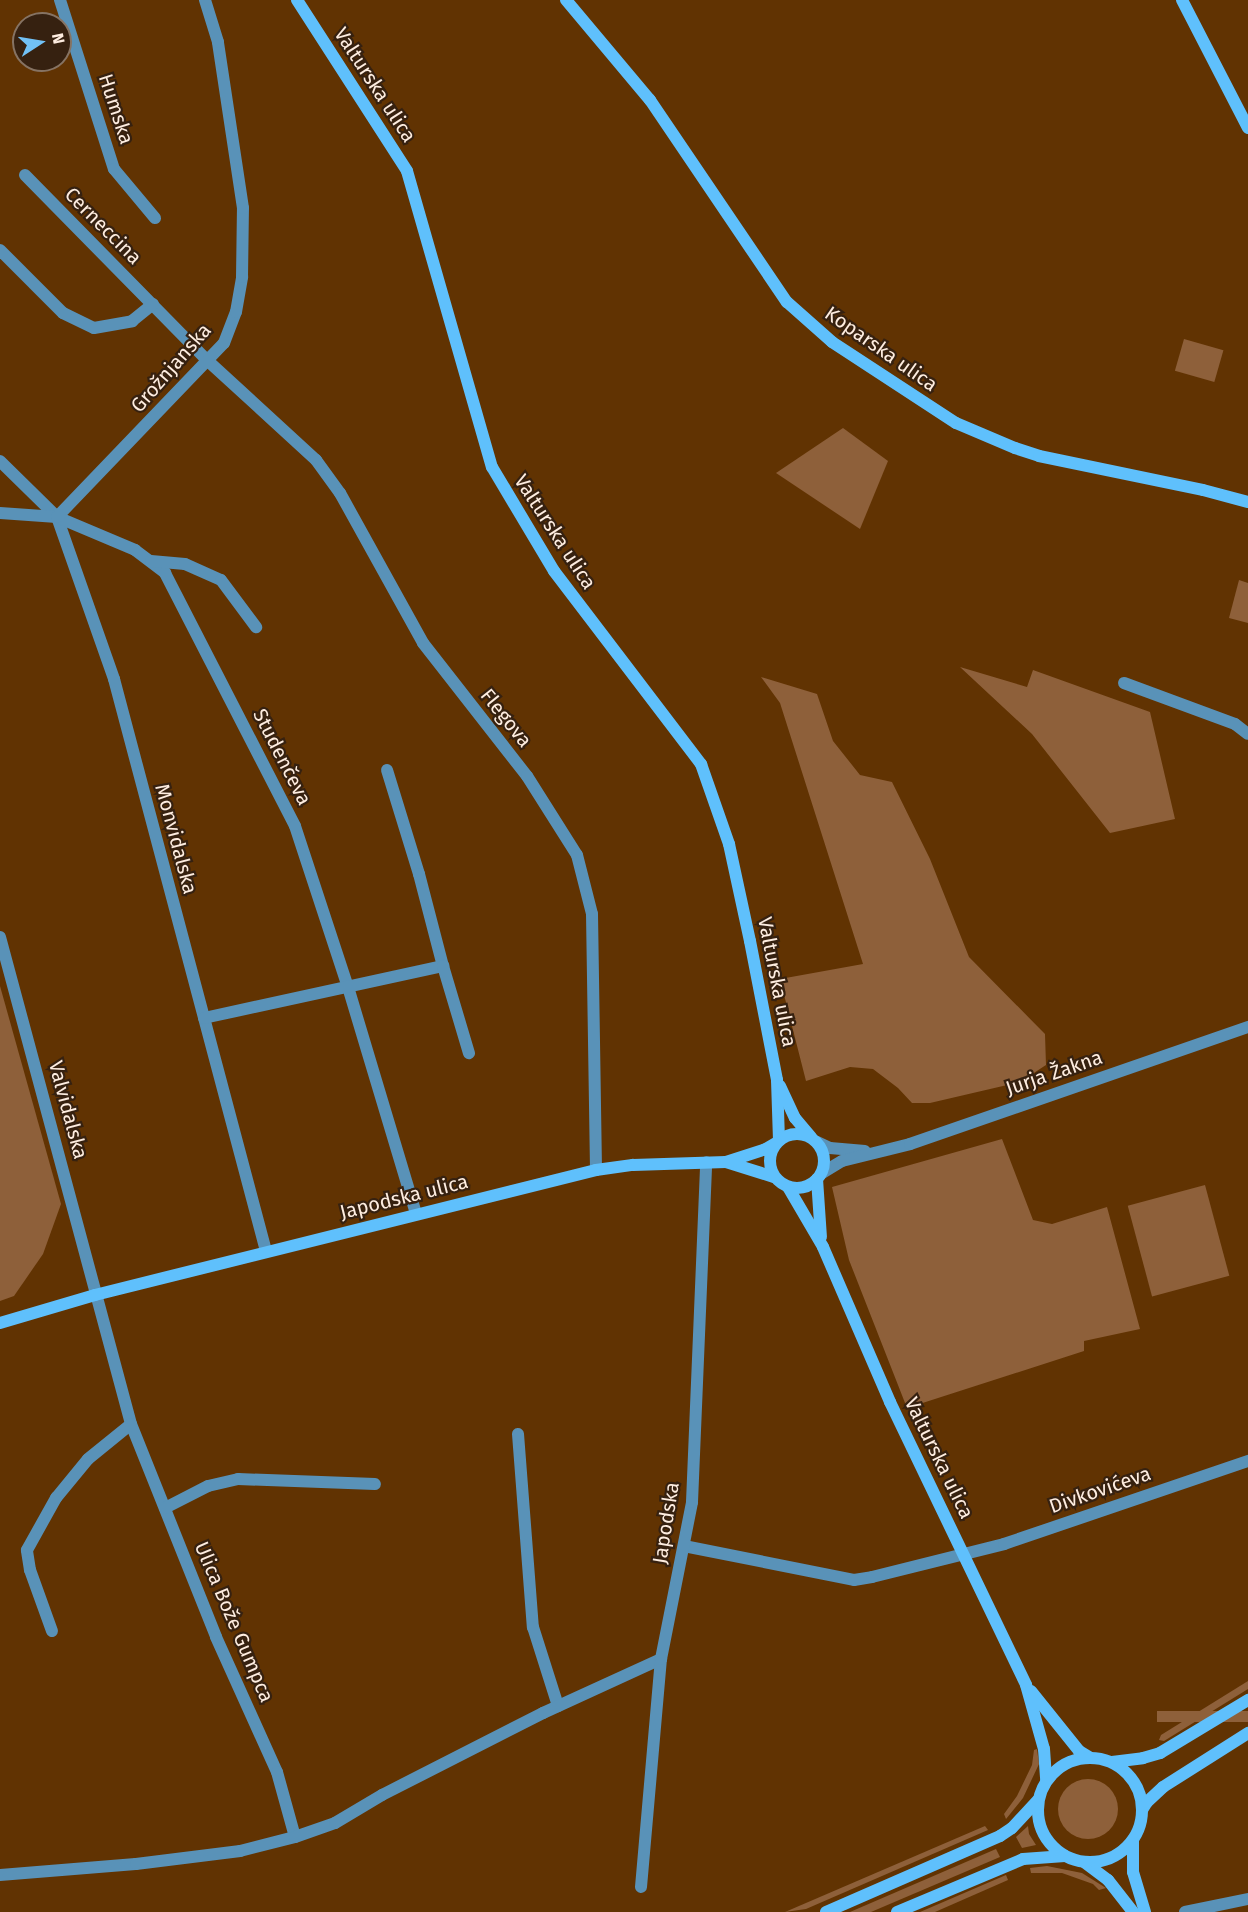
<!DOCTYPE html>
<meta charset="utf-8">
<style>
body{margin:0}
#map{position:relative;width:1248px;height:1912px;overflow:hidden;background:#613302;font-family:"Fira Sans",sans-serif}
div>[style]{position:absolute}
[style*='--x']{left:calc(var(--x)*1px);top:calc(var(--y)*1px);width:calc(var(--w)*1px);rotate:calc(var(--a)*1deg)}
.green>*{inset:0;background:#8e603a;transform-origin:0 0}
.round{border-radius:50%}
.street>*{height:12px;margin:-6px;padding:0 6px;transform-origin:6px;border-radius:6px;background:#5992b8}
.secondary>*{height:12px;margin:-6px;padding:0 6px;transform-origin:6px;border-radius:6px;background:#5fc0fc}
.secondary>.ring{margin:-6px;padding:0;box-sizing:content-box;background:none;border:12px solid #5fc0fc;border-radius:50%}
span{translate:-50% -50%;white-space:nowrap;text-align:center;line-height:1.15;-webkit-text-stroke:4.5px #362110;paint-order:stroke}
.street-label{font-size:20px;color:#feede0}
.north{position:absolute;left:12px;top:12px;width:60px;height:60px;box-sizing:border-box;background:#362110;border:2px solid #867363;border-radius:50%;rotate:78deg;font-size:16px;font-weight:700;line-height:24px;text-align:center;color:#feede0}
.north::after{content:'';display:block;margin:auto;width:21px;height:27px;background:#72c1f5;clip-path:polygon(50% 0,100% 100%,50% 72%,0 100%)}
</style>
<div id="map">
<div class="green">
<div style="left:1184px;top:339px;width:41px;height:33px;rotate:16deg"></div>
<div style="clip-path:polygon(843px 428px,888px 461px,860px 529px,776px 473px)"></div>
<div style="clip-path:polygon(1239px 580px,1248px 583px,1248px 623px,1229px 618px)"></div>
<div style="clip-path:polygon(960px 667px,1027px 687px,1033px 670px,1150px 712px,1175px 819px,1110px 833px,1032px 734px)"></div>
<div style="clip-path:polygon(761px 677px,817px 694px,833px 741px,860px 775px,892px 782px,930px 859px,969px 957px,1045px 1034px,1046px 1065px,1020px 1082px,930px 1103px,912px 1103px,898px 1088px,873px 1069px,850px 1067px,806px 1081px,780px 979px,863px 964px,780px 703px)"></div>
<div style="clip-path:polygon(0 986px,61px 1204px,43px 1254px,14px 1296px,0 1301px)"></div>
<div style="clip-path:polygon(1002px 1139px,1033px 1220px,1052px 1224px,1107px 1207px,1140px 1329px,1084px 1341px,1084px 1351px,907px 1408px,849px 1260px,832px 1187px)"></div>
<div style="left:1205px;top:1185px;width:94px;height:80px;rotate:75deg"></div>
<div style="clip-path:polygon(1248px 1681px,1248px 1689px,1164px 1741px,1159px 1740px,1161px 1735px)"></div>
<div style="left:1248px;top:1711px;width:11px;height:91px;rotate:90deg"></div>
<div style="clip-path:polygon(1037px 1749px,1039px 1764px,1023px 1798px,1006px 1819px,1004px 1814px,1017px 1796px,1032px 1765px,1034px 1750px)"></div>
<div class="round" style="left:1058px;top:1779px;width:60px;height:60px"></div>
<div style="clip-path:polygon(985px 1826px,988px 1830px,806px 1909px,785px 1912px)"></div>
<div style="clip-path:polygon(1028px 1826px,1029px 1834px,1036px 1845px,1022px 1848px,1016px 1837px)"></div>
<div style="clip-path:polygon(996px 1849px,1000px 1857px,871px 1912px,850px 1912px)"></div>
<div style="clip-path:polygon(1047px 1866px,1082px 1873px,1106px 1888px,1099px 1890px,1093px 1884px,1062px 1873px,1031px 1873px,1030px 1868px)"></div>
<div style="clip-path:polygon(1006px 1875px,1008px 1880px,935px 1912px,920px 1912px)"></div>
</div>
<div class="street">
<div style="--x:60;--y:0;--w:177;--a:72.3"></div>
<div style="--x:114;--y:169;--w:64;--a:50.1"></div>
<div style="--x:25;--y:175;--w:261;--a:45.5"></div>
<div style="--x:208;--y:361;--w:147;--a:42.5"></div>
<div style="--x:316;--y:460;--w:41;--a:54"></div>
<div style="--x:340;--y:493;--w:171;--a:61"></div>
<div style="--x:423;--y:643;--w:169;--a:52"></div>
<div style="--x:527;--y:776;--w:93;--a:57.7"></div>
<div style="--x:577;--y:855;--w:61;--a:75.7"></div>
<div style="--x:592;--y:914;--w:256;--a:89.1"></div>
<div style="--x:0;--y:250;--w:89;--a:45"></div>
<div style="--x:63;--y:313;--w:34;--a:26"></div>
<div style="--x:94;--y:328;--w:39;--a:-10"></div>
<div style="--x:132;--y:321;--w:27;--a:-39"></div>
<div style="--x:0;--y:461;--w:80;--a:44.5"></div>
<div style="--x:57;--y:517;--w:172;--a:70.6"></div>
<div style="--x:114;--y:679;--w:592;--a:75.12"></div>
<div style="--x:0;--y:513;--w:57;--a:4"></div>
<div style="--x:57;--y:517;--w:85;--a:22.9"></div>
<div style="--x:135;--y:550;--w:38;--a:37"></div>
<div style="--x:165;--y:573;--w:284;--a:62.8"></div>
<div style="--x:295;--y:826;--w:169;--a:71.8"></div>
<div style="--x:348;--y:987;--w:236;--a:73.3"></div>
<div style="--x:57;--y:517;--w:241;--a:-46.2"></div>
<div style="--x:224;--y:343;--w:33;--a:-69"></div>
<div style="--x:236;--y:312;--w:36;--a:-80"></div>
<div style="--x:242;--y:277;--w:69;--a:-89.2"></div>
<div style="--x:243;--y:208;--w:168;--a:-98.6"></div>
<div style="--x:218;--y:42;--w:44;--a:-107.2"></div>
<div style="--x:151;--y:561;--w:34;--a:5"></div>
<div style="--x:185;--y:564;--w:39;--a:24"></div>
<div style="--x:221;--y:580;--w:59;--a:53.3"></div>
<div style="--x:1124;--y:683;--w:118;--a:20.3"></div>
<div style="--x:1235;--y:724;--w:16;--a:38"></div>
<div style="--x:387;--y:770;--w:109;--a:72.9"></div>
<div style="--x:419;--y:874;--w:95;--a:75.4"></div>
<div style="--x:0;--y:937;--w:504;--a:74.94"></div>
<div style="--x:131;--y:1424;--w:229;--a:68.2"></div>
<div style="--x:216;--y:1637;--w:148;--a:65.7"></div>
<div style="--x:277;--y:1772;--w:67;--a:74.5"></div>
<div style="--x:204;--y:1018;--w:245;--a:-12.3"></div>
<div style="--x:443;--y:966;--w:91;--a:73.4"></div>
<div style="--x:817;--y:1142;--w:14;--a:25"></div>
<div style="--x:830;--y:1148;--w:35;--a:5"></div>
<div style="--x:822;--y:1173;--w:23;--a:-31"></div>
<div style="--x:842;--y:1161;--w:70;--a:-14"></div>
<div style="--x:910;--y:1144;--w:358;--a:-19.1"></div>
<div style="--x:518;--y:1434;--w:194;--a:85.6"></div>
<div style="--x:533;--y:1627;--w:83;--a:72.4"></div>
<div style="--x:165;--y:1508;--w:48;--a:-27.1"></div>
<div style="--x:208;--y:1486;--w:31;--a:-13"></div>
<div style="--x:238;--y:1479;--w:137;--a:2.1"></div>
<div style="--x:684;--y:1546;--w:173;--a:11.3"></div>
<div style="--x:854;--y:1580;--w:18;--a:-9"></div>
<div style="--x:872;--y:1577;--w:136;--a:-14"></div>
<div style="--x:1004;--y:1544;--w:258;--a:-18.8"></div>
<div style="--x:52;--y:1631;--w:65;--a:-109.8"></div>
<div style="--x:30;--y:1570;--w:20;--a:-99"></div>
<div style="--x:27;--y:1550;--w:60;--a:-60.9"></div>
<div style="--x:56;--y:1498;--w:50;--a:-50.6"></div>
<div style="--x:88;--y:1459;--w:55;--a:-39.1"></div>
<div style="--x:0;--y:1875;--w:136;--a:-4.6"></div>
<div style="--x:136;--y:1864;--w:105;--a:-7.1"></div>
<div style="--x:240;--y:1851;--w:57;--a:-14.3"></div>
<div style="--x:295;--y:1837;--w:42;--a:-19.3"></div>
<div style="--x:335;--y:1823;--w:55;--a:-30.8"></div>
<div style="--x:382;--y:1795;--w:181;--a:-27"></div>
<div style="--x:543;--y:1713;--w:130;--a:-24.6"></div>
<div style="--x:641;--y:1887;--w:229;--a:-85"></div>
<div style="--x:661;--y:1659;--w:160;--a:-78.8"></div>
<div style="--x:692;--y:1502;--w:340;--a:-87.6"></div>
<div style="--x:1185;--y:1912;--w:64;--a:-11.7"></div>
</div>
<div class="secondary">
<div style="--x:297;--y:0;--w:203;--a:57.2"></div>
<div style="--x:407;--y:171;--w:308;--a:74"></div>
<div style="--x:492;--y:467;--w:121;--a:59.2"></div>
<div style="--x:554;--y:571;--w:243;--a:52.7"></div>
<div style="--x:701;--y:764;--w:85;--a:70.7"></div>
<div style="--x:729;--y:844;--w:99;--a:77.8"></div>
<div style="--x:750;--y:941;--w:142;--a:79"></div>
<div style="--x:777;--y:1080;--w:59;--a:88.1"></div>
<div style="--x:566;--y:0;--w:131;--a:50"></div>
<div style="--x:650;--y:100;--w:244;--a:55.9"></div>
<div style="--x:787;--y:302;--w:60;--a:41.6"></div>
<div style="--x:832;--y:342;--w:148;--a:33.2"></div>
<div style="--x:956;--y:423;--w:64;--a:23"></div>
<div style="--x:1015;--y:448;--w:25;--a:18"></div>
<div style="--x:1039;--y:456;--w:167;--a:11.7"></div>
<div style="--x:1203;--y:490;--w:47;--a:14.9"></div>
<div style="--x:1182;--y:0;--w:144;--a:62.7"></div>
<div style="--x:780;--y:1086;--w:35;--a:65"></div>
<div style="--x:795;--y:1118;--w:25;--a:50"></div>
<div class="ring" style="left:770px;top:1134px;width:42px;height:42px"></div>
<div style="--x:726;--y:1162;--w:50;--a:17.4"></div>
<div style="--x:817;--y:1179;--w:58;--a:86.1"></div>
<div style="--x:788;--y:1187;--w:69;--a:59.7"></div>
<div style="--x:823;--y:1247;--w:169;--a:66.6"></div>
<div style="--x:890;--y:1402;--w:314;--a:64.3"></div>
<div style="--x:1026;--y:1685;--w:66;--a:74.3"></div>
<div style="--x:1044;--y:1749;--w:32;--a:86"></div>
<div style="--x:0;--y:1323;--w:99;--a:-16.4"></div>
<div style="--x:95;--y:1295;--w:516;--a:-14.01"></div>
<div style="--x:596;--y:1170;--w:37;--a:-8"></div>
<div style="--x:633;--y:1165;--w:93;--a:-1.8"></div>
<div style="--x:726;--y:1162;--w:40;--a:-18"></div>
<div style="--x:764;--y:1150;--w:14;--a:-30"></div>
<div style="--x:1031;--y:1691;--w:77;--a:51.3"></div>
<div style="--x:1079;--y:1751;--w:12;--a:31"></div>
<div class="ring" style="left:1038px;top:1758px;width:92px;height:92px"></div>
<div style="--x:1112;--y:1762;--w:31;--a:-7"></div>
<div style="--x:1143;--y:1758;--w:18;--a:-16"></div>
<div style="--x:1160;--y:1753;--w:103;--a:-31.1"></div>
<div style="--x:1142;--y:1810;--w:9;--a:-58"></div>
<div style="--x:1147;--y:1802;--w:22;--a:-43"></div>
<div style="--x:1163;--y:1787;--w:101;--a:-32.4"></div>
<div style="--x:1133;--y:1840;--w:32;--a:90"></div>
<div style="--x:1133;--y:1872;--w:42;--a:73.3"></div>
<div style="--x:1084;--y:1862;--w:30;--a:37"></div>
<div style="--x:1108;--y:1880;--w:41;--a:52"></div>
<div style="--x:826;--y:1912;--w:190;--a:-23.6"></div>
<div style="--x:1000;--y:1836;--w:14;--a:-34"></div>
<div style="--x:1012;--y:1828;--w:38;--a:-47"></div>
<div style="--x:897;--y:1912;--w:137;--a:-22.8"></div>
<div style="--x:1023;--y:1859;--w:42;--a:-4.1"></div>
</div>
<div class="street-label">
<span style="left:375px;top:85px;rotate:57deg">Valturska ulica</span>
<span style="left:116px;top:109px;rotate:72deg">Humska</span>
<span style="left:103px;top:226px;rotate:45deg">Cerneccina</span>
<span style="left:881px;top:349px;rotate:35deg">Koparska ulica</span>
<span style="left:171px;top:368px;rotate:-49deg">Grožnjanska</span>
<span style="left:555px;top:532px;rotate:57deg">Valturska ulica</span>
<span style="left:506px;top:718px;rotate:51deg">Flegova</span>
<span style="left:282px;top:757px;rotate:63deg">Studenčeva</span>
<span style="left:176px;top:839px;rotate:75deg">Monvidalska</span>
<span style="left:777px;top:982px;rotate:79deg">Valturska ulica</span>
<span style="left:1054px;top:1073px;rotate:-19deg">Jurja Žakna</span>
<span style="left:68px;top:1110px;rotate:75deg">Valvidalska</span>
<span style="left:404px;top:1197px;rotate:-14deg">Japodska ulica</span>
<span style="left:939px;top:1458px;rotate:64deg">Valturska ulica</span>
<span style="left:1100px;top:1490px;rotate:-19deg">Divkovićeva</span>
<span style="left:666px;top:1523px;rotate:-81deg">Japodska</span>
<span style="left:234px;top:1622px;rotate:67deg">Ulica Bože Gumpca</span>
</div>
<div class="north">N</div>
</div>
